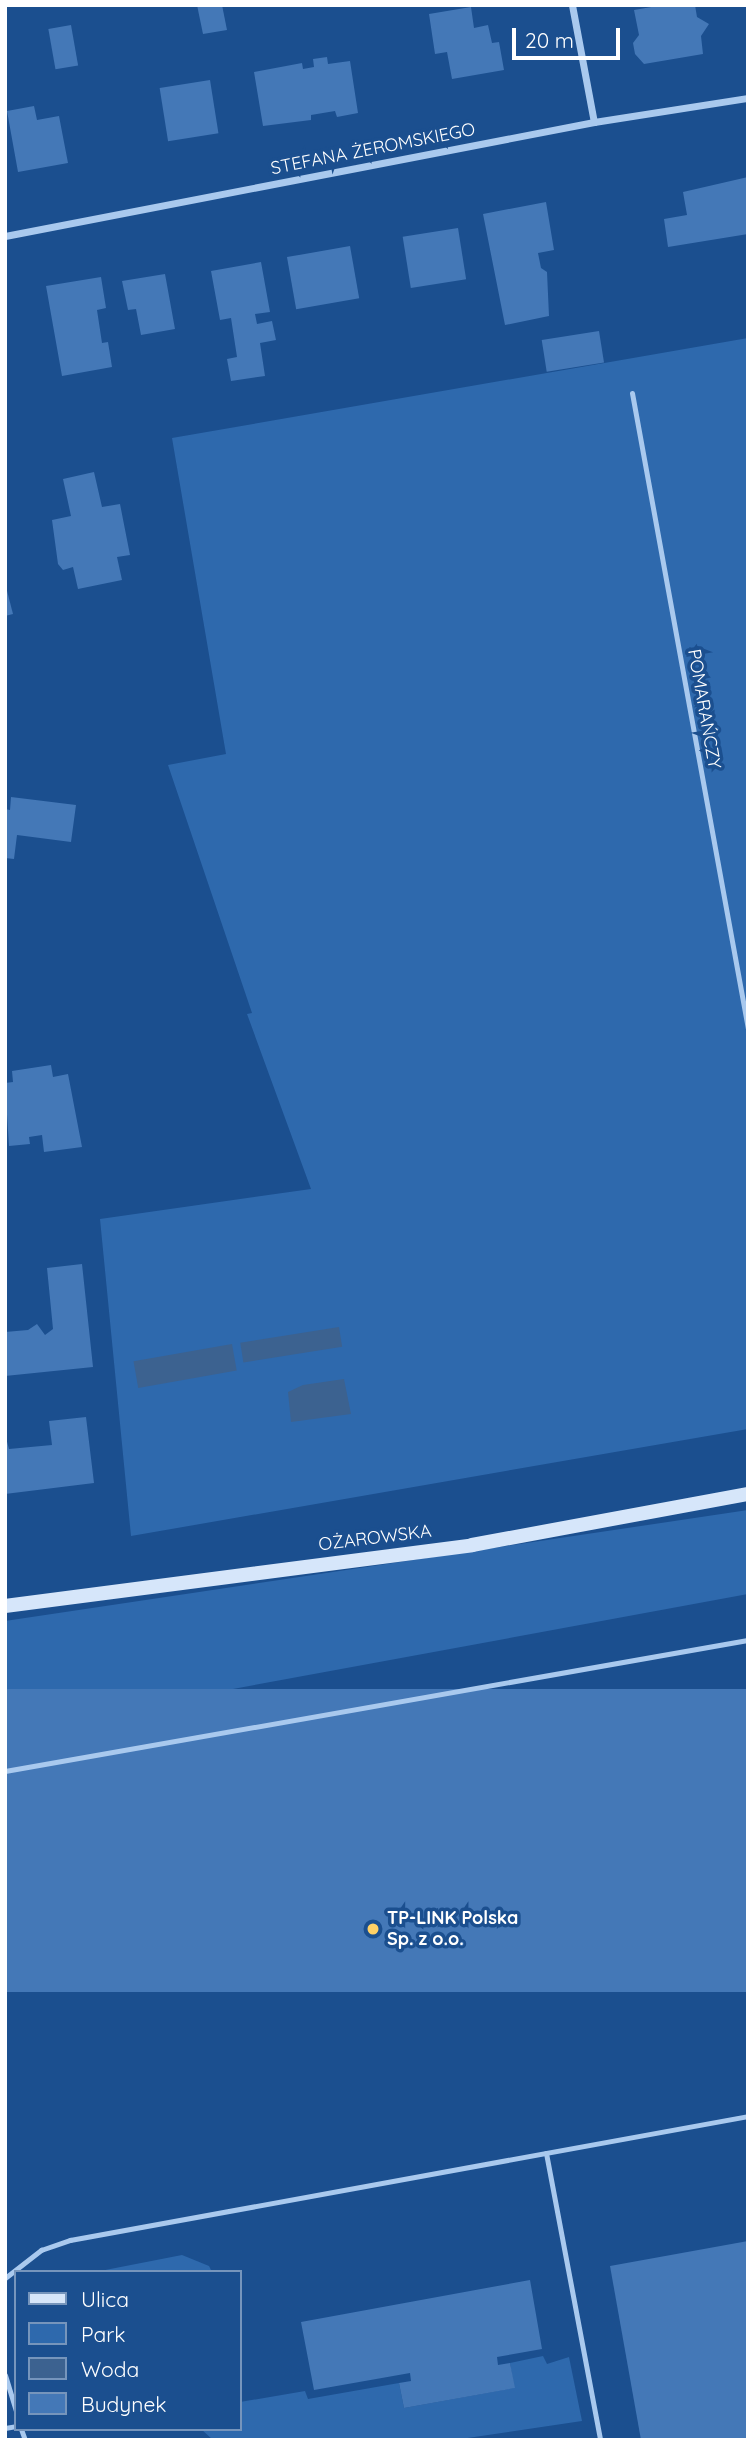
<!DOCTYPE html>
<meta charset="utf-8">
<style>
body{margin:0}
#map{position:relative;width:753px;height:2445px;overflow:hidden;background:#1b4f8f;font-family:Quicksand,sans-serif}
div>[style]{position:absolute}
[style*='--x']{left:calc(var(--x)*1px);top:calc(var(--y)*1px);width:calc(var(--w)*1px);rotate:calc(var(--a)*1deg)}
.green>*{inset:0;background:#2e69ad}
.water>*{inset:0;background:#3c6290;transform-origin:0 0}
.building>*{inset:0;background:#4478b7;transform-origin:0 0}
.lane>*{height:5px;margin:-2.5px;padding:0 2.5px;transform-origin:2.5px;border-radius:2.5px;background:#a9c9ee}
.street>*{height:7px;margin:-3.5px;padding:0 3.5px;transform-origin:3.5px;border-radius:3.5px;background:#a9c9ee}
.secondary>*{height:14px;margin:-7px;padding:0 7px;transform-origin:7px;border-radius:7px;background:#d6e6fa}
.dots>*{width:19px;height:19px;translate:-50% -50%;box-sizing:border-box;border:4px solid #1b4f8f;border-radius:50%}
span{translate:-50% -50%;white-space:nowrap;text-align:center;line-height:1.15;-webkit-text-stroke:7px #1b4f8f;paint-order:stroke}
.street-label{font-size:18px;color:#fff}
.poi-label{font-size:18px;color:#fff;font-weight:700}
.left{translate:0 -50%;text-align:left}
.frame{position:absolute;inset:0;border:7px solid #fff;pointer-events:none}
.legend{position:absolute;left:14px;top:2270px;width:228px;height:161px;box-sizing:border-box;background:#1b4f8f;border:2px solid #7695bc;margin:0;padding:9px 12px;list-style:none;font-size:21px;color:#fff}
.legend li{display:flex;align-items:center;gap:14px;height:35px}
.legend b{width:35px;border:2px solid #7695bc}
.scale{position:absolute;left:512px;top:28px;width:108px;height:32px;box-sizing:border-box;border:4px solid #fff;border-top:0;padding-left:9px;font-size:21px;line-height:24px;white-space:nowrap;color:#fff;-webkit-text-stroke:5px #1b4f8f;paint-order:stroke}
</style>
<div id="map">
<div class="green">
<div style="clip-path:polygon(748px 338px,748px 1429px,131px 1536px,100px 1219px,311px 1189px,247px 1014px,252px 1013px,168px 765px,226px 754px,172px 438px)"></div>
<div style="clip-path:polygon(748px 1510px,748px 1594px,5px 1731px,5px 1621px)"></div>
<div style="clip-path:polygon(182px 2255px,209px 2266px,212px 2272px,95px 2272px)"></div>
<div style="clip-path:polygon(543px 2356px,547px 2364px,569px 2357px,582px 2421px,454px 2440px,213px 2440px,201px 2429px,240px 2429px,240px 2402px,305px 2391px,308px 2399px,399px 2383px,404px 2408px,514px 2388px,510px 2363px)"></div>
</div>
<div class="water">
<div style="left:339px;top:1327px;width:20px;height:100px;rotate:81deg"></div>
<div style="left:232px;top:1344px;width:27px;height:100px;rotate:80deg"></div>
<div style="clip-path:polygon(344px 1379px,351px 1414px,291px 1422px,288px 1392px,303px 1385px)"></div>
</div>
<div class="building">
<div style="clip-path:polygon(197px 5px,222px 5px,227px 30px,203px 34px)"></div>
<div style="clip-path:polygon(663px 5px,695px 5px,697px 17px,709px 24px,701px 36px,703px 54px,644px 64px,635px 54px,633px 43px,639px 35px,634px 10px)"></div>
<div style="clip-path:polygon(471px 7px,474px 28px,488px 25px,492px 43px,499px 42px,504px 70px,452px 79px,447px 52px,435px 54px,429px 14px)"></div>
<div style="left:71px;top:25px;width:41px;height:23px;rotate:80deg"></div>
<div style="clip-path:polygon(327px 57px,328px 64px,350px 61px,358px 113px,337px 117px,335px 111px,311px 115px,311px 120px,263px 126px,254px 72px,302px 63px,303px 69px,314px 67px,313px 59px)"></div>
<div style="left:210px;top:80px;width:54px;height:51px;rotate:81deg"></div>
<div style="clip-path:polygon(34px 106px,37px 120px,59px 116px,68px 163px,18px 172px,7px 111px)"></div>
<div style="clip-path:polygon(748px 177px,748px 234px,668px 247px,664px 219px,687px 215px,683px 192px)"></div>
<div style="clip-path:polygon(546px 202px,554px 250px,538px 253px,541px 268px,547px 272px,549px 316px,505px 325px,483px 214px)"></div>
<div style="left:458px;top:228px;width:52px;height:56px;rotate:81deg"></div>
<div style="left:350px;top:246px;width:53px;height:64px;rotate:80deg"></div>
<div style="clip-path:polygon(261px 262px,270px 312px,255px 314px,257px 324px,272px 321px,276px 340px,260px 343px,265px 376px,231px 381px,227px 359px,237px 357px,231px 318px,220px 320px,211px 271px)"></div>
<div style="clip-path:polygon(165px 274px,175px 329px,141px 335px,136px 309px,128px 310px,122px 281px)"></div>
<div style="clip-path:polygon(101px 277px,106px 308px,97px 310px,102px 343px,108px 342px,112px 367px,62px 376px,46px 286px)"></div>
<div style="left:599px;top:331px;width:32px;height:58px;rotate:81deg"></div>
<div style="clip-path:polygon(94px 472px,102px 507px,120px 504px,130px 555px,117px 557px,122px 580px,78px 589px,73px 567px,63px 570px,58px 564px,52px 520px,71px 516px,63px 479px)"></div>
<div style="clip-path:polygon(5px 583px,13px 614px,5px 616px)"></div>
<div style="clip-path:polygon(11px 797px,76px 805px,71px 842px,17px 835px,14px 859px,5px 858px,5px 809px,10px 810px)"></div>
<div style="clip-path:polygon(51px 1065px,53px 1077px,68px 1074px,82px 1147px,44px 1152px,42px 1135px,29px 1137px,30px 1144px,9px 1146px,5px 1083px,13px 1082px,12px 1071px)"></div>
<div style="clip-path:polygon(82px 1264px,93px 1367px,5px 1376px,5px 1332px,28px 1330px,37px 1324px,45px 1335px,53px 1329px,47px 1268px)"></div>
<div style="clip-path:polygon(86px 1417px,94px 1483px,5px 1494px,5px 1434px,9px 1449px,52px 1445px,49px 1421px)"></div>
<div style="left:748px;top:1689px;width:303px;height:755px;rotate:90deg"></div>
<div style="clip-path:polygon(748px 2241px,748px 2440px,641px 2440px,610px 2266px)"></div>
<div style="clip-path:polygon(530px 2280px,542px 2349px,497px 2357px,498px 2365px,510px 2363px,515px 2388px,404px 2408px,399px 2383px,411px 2381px,410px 2373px,314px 2390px,301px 2322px)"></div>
</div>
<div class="lane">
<div style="--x:632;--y:393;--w:646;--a:79.66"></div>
<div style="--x:5;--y:1771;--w:754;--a:-10"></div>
<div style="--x:546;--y:2153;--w:292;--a:79.3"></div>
<div style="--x:5;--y:2278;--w:46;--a:-37.9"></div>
<div style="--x:41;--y:2250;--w:31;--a:-19"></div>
<div style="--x:70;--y:2240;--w:689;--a:-10.36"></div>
<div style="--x:5;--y:2375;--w:39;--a:73"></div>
<div style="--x:5;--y:2428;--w:11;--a:-10"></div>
<div style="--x:21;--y:2429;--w:12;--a:70"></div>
</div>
<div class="street">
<div style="--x:572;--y:5;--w:119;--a:79.4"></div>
<div style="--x:5;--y:236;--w:600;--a:-10.95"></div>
<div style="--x:594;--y:122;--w:156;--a:-8.9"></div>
</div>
<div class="secondary">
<div style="--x:5;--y:1606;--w:471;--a:-7.4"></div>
<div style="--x:472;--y:1545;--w:281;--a:-10.5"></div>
</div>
<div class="dots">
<div style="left:373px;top:1929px;background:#ffd166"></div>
</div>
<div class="street-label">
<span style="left:373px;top:149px;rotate:-11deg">STEFANA ŻEROMSKIEGO</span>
<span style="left:704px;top:709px;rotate:80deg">POMARAŃCZY</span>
<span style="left:375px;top:1538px;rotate:-7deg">OŻAROWSKA</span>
</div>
<div class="poi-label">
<span class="left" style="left:387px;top:1929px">TP-LINK Polska<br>Sp. z o.o.</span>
</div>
<div class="frame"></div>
<ul class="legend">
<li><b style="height:9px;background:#d6e6fa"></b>Ulica</li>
<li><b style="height:19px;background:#2e69ad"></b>Park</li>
<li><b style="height:19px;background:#3c6290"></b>Woda</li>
<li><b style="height:19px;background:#4478b7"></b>Budynek</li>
</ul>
<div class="scale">20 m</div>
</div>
